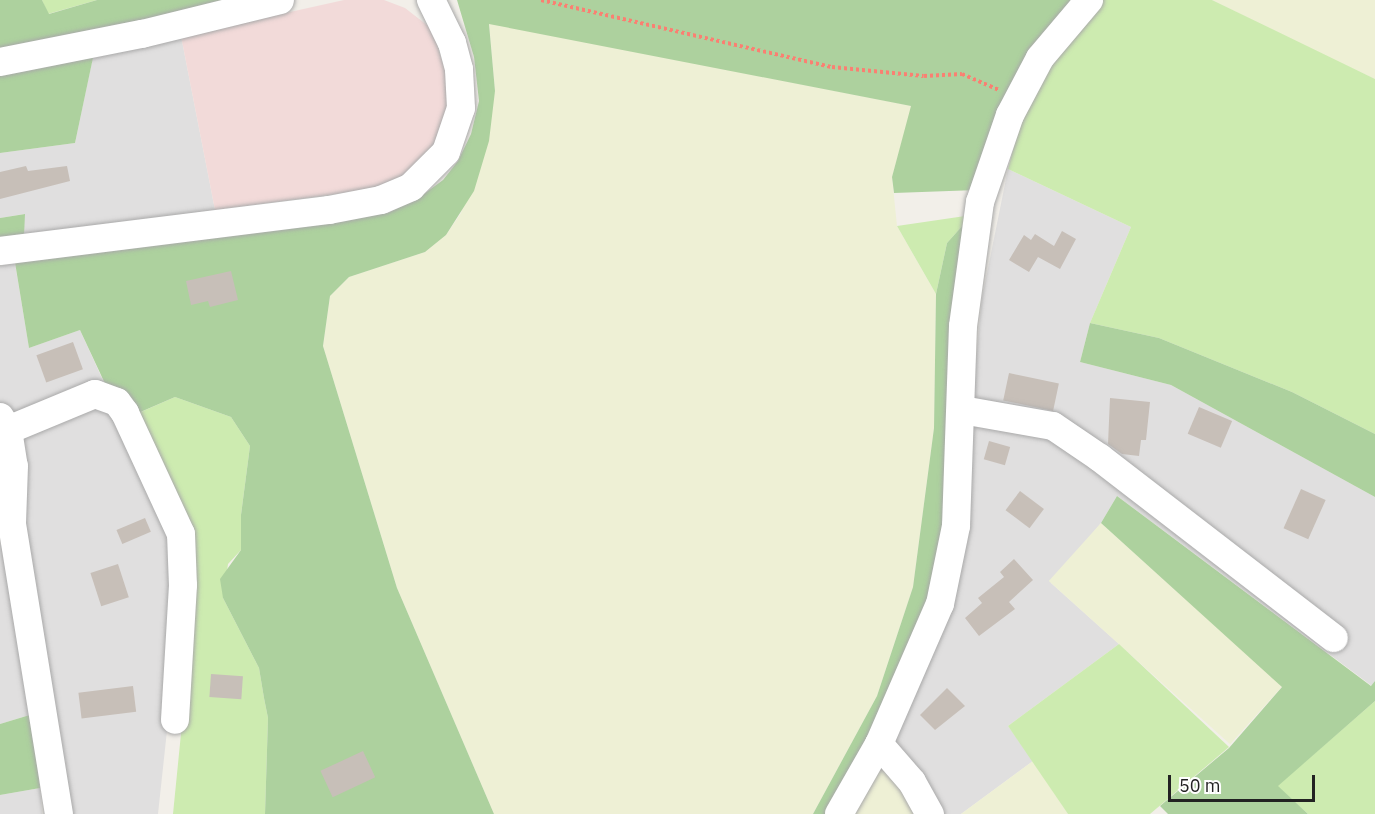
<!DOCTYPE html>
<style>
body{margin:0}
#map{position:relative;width:1375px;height:814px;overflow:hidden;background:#f2efe9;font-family:"IBM Plex Sans",sans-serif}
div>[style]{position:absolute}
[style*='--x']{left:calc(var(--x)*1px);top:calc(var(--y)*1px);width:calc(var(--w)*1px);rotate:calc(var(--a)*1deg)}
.residential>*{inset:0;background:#e0dfdf}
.commercial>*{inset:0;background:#f2dad9}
.farmland>*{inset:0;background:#eef0d5;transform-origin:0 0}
.grass>*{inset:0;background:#cdebb0}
.forest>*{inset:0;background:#add19e}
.building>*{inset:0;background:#c7bfb8;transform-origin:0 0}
.path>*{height:4px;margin-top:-2px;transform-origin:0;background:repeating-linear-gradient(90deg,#fa8072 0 3px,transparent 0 6px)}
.roads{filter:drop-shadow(0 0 2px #a9a9a9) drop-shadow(0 0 2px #a9a9a9)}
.minor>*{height:28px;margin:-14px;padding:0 14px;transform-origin:14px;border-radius:14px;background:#fff}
span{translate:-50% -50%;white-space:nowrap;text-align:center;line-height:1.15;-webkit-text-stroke:6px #fff;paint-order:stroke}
.scale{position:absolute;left:1168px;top:775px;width:147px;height:27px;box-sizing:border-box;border:3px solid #222;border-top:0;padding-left:8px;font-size:18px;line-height:21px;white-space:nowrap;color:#222;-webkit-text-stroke:4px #fff;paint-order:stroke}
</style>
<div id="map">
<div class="residential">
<div style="clip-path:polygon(181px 36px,215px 210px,24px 235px,24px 214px,0 218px,0 153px,75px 143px,93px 57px)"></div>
<div style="clip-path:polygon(1008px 169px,1131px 227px,1090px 323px,1080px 362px,1171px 385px,1375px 497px,1375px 681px,1372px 686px,1117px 496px,1101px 523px,1051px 583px,1119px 644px,1008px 726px,1033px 761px,961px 814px,942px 814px,893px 737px,970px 422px,982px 298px)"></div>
<div style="clip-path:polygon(15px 263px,29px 348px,80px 330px,178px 545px,177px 638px,158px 814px,66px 814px,0 404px,0 266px)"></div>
<div style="clip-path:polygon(8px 544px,33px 714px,0 724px,0 545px)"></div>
<div style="clip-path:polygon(40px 788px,42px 814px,0 814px,0 795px)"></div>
</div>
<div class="commercial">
<div style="clip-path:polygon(344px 0,384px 0,405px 8px,432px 29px,453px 96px,433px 152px,408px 175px,382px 188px,215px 210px,181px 36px)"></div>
</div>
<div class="farmland">
<div style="clip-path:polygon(1212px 0,1375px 0,1375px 79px,1321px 54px)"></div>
<div style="clip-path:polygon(489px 23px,912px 106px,892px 177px,897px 226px,936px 294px,934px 428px,913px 587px,877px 696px,813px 814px,494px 814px,397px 588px,323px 346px,330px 296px,349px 277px,425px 252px,446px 235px,461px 213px,495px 91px)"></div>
<div style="left:1101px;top:523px;width:244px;height:78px;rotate:42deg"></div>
<div style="clip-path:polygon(882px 760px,923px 814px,848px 814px)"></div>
<div style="clip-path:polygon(1033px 761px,1068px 814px,961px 814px)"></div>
</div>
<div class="grass">
<div style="clip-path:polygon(42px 0,97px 0,48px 14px)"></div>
<div style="clip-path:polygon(1099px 0,1212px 0,1375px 79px,1375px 434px,1292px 392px,1159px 338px,1090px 323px,1131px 227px,1008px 169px,1026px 100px)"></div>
<div style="clip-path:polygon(972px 215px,947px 243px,936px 294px,897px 226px)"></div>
<div style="clip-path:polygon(175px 397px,231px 417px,250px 446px,241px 515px,241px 550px,228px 564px,223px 598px,259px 668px,264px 698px,268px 718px,265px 814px,173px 814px,196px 583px,134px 415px)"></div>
<div style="clip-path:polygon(1119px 644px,1229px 747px,1150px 814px,1068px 814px,1008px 726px)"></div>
<div style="clip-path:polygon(1375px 701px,1375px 814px,1308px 814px,1277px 786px)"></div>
</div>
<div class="forest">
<div style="clip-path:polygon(0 0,42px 0,49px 14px,97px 0,237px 0,98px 34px,75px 143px,0 153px)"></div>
<div style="clip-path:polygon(457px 0,1079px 0,977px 190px,894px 193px,892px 177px,911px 106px,489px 24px,495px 91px,489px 141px,474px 191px,446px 235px,425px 252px,349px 277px,330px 296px,323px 346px,397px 588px,494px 814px,265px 814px,268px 718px,264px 698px,259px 668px,223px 598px,220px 579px,241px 550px,241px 515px,250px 446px,231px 417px,175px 397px,122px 420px,80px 330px,29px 348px,11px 238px,0 240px,0 218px,25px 214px,23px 258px,388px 213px,420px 197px,443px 180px,458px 161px,471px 134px,479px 101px,474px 57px)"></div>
<div style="clip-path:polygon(972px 215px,950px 516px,922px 627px,831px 814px,813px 814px,877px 696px,913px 587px,934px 428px,936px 294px,947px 243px)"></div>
<div style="clip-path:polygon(1090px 323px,1159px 338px,1292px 392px,1375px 434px,1375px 497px,1171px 385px,1080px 362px)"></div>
<div style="clip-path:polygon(1117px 496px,1371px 686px,1375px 681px,1375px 701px,1278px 786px,1308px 814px,1168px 814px,1160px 806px,1229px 748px,1282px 687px,1101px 523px)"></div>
<div style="clip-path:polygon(33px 714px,40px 788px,0 795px,0 724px)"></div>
</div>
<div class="building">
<div style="clip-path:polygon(26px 166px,28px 171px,67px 166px,70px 181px,0 199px,0 172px)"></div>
<div style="clip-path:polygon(1062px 231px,1076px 239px,1060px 269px,1038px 257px,1029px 272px,1009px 260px,1024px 235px,1031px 240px,1035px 234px,1054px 246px)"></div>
<div style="clip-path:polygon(231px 271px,238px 300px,210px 307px,208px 301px,191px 305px,186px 281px)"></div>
<div style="left:73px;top:342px;width:29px;height:39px;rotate:70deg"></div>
<div style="left:1009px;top:373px;width:51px;height:28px;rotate:12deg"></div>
<div style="clip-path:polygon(1110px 398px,1150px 402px,1146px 440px,1141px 440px,1139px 456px,1122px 454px,1108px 444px)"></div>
<div style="left:1199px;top:407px;width:36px;height:29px;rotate:23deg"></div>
<div style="left:989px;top:441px;width:22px;height:19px;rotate:16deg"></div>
<div style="left:1301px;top:489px;width:27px;height:43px;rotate:24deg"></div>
<div style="left:1020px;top:491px;width:30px;height:24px;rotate:37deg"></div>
<div style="left:145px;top:518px;width:15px;height:31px;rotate:67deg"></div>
<div style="clip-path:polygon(1014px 559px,1033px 580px,1009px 602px,1015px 609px,979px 636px,965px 618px,982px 603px,978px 598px,1004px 577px,1000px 572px)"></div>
<div style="left:118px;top:564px;width:35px;height:29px;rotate:72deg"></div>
<div style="left:211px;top:674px;width:32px;height:23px;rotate:4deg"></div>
<div style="left:133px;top:686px;width:26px;height:55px;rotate:83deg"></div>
<div style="clip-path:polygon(947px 688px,965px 706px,935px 730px,920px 715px)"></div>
<div style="left:363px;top:751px;width:29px;height:47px;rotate:65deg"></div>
</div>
<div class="path">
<div style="--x:541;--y:0;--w:299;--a:13"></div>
<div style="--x:832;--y:67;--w:92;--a:5.6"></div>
<div style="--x:924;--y:76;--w:38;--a:-3"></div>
<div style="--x:962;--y:74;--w:40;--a:23.4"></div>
</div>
<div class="roads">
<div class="minor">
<div style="--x:0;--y:62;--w:145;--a:-11.2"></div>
<div style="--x:142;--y:34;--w:142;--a:-13.8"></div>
<div style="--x:0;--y:251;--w:332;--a:-7.1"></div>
<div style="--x:329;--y:210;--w:53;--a:-10.9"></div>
<div style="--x:381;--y:200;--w:33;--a:-23"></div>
<div style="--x:411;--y:187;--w:49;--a:-45"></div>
<div style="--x:446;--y:152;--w:46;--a:-71.2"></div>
<div style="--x:461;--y:108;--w:39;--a:-93"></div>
<div style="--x:459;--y:69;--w:27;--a:-105"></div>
<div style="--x:452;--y:43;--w:48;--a:-116"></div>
<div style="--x:962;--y:410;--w:92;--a:10"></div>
<div style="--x:1053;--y:426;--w:57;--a:34.2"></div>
<div style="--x:1100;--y:458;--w:295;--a:37.6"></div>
<div style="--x:0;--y:417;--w:15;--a:58"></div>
<div style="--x:8;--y:430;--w:36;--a:81"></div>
<div style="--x:14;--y:466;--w:58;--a:92"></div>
<div style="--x:12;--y:524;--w:294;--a:80.8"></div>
<div style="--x:8;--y:430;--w:94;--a:-22.5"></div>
<div style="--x:95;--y:394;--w:23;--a:20"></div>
<div style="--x:117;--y:402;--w:14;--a:54"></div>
<div style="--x:125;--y:413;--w:133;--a:65.2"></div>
<div style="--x:181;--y:534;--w:51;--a:87.8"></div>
<div style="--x:183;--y:585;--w:135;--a:93.4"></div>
<div style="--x:879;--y:744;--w:50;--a:49"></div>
<div style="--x:912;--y:782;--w:37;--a:61"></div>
<div style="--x:839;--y:814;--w:81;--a:-60.3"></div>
<div style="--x:879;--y:744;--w:153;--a:-66.5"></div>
<div style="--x:940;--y:604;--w:80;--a:-78.4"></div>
<div style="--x:956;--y:526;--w:200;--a:-88"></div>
<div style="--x:963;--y:326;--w:125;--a:-82.2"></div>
<div style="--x:980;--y:202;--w:92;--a:-71"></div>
<div style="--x:1010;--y:115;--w:64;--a:-62.2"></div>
<div style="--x:1040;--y:58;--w:76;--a:-49.8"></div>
</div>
</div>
<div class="scale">50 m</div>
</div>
